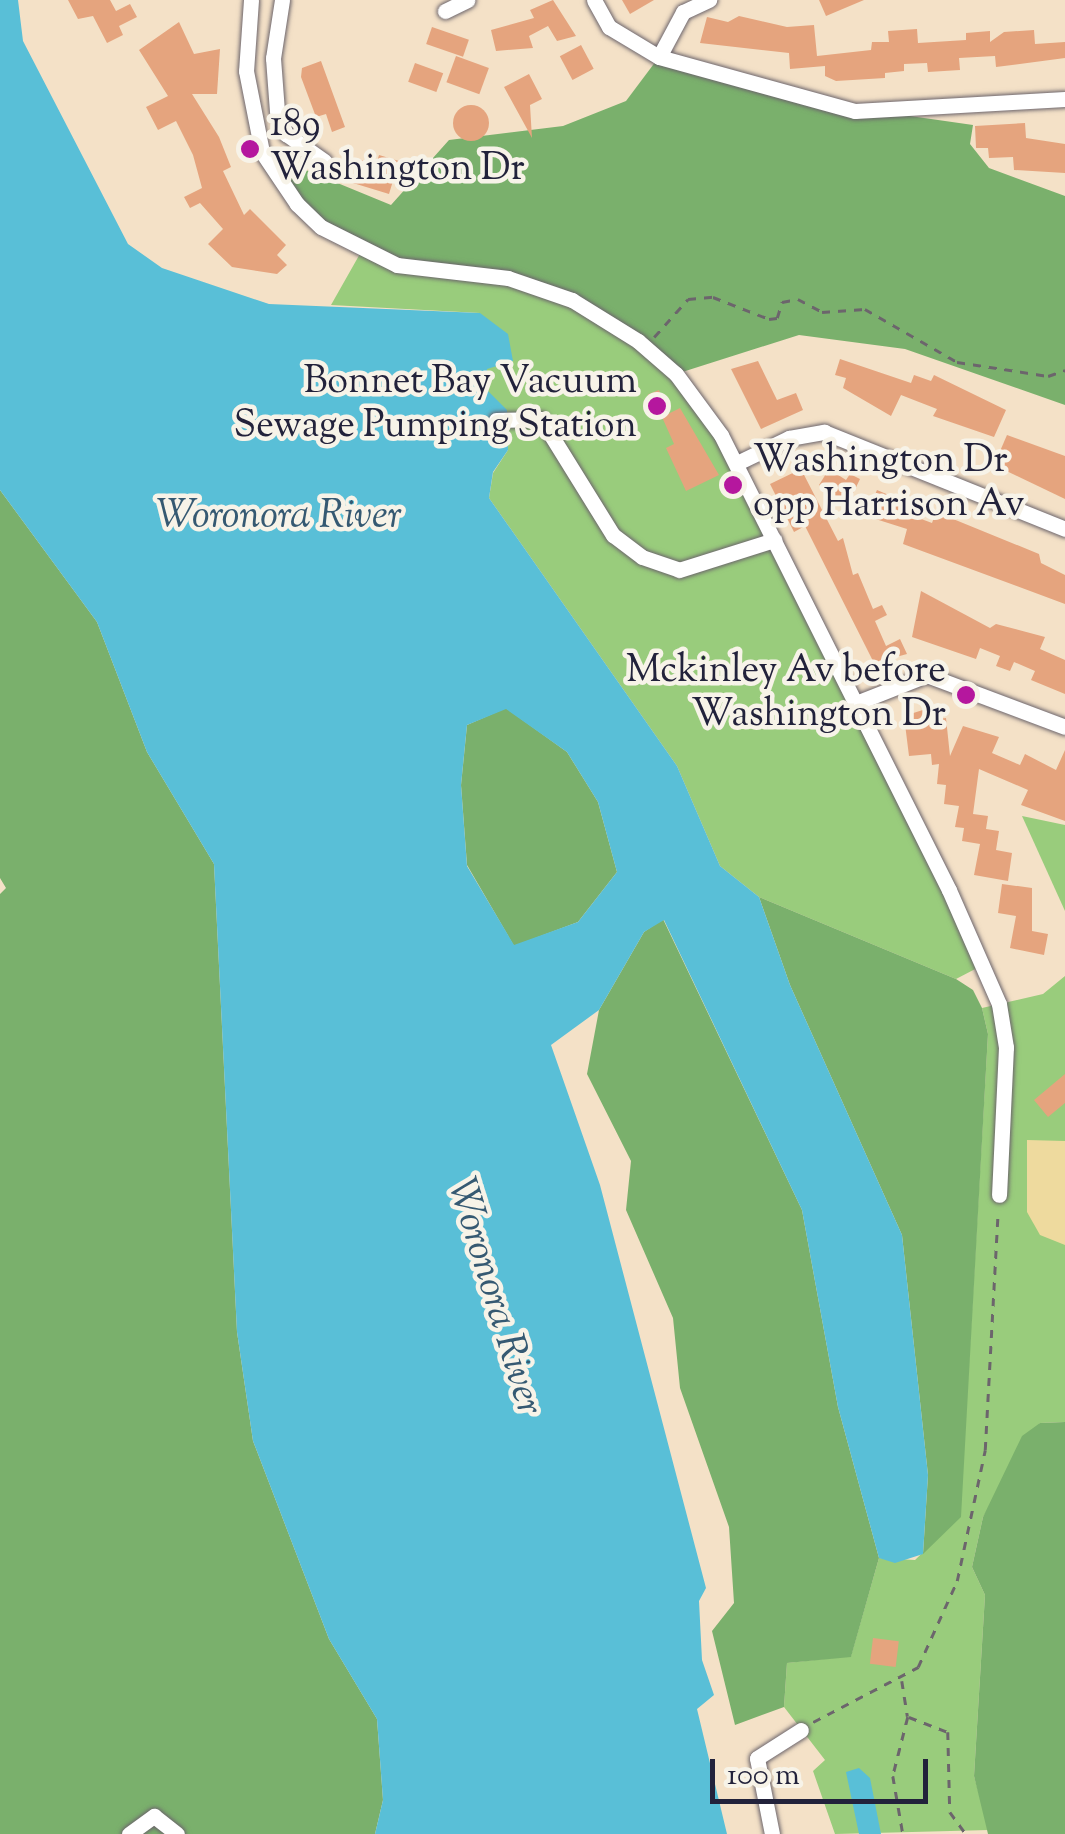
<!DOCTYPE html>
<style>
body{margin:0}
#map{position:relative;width:1065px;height:1834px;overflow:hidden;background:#f4e1c7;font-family:"Sorts Mill Goudy",serif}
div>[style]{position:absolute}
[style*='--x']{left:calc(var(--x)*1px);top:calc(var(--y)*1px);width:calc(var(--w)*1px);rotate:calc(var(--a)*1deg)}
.green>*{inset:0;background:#99cc7c}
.forest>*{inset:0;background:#7ab06c}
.sand>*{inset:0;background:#eeda9e}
.water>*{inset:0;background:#59bfd7}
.building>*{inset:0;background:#e5a47e;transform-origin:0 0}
.round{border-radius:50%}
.path>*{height:2.5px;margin-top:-1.25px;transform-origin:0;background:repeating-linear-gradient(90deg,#6c656c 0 8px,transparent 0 16px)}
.roads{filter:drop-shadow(0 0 2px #6c656c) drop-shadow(0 0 2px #6c656c)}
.minor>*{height:15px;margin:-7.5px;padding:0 7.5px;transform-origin:7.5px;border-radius:7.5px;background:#fff}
.dots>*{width:28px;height:28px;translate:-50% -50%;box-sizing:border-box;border:5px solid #f7f3e8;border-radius:50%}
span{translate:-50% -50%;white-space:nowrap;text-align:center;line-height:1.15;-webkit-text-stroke:9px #f7f3e8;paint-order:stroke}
.poi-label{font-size:38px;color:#22223b}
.left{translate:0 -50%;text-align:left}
.right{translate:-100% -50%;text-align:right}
.water-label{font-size:40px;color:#355972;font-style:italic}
.scale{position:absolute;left:710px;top:1759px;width:218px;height:45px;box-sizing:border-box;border:5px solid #22223b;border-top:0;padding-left:12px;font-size:30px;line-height:35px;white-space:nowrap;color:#22223b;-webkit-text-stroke:8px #f7f3e8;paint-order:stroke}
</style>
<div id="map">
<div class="green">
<div style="clip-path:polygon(361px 252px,473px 272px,572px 300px,690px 389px,981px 966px,956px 979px,759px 897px,720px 866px,677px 766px,489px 498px,493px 473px,508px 450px,488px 391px,480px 313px,331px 305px)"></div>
<div style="clip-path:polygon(1022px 816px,1065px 825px,1065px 911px)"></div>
<div style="clip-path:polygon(1065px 976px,1065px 1422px,1040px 1423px,983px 1517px,972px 1567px,985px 1595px,974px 1776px,989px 1830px,835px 1834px,813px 1771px,825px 1760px,784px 1707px,787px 1663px,851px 1656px,879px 1558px,915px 1560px,960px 1517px,988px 1034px,982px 1008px,1043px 994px)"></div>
</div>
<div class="forest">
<div style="clip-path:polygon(659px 57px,819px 103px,973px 125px,970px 144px,989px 168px,1065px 196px,1065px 405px,905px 349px,799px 335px,676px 374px,543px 288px,397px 265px,321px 227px,262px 152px,391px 205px,449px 140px,563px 126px,626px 101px)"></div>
<div style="clip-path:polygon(0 490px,97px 622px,147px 752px,214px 864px,237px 1332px,253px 1441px,329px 1639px,377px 1719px,383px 1800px,375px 1834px,0 1834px,0 894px,6px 888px,0 878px)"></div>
<div style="clip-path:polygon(506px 708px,567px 752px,598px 802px,617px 872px,578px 922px,514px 946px,467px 865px,461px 785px,467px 725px)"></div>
<div style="clip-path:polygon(759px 897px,956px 979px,973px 990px,982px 1008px,988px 1034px,961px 1517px,923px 1554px,928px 1475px,902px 1235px,790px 985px)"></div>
<div style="clip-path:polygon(663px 919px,802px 1210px,838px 1407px,879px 1558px,851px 1657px,787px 1663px,784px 1707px,735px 1725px,712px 1631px,734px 1603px,729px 1527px,680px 1388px,673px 1318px,626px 1210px,631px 1161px,587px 1074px,599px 1010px,644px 932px)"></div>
<div style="clip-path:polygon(1065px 1422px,1065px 1834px,988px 1834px,974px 1776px,985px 1595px,972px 1567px,983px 1517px,1022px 1436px,1040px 1423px)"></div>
</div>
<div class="sand">
<div style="clip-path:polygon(1027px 1140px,1065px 1141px,1065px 1245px,1040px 1235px,1027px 1212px)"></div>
</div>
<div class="water">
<div style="clip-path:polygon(evenodd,0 0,18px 0,23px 41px,128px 244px,162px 268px,269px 304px,480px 313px,508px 334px,513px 361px,487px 369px,488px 391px,507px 410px,508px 450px,493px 472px,489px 498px,677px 766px,720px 866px,759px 897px,790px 985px,902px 1235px,928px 1475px,923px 1554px,895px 1563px,879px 1558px,838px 1407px,802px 1210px,664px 920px,644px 932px,599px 1010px,551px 1045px,600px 1185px,706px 1588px,699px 1601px,702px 1660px,714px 1695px,697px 1709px,727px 1834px,375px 1834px,383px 1800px,377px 1719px,329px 1639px,253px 1441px,237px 1332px,214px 864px,147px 752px,97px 622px,0 490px,0 0,506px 709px,567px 752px,598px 802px,617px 872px,578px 922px,514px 945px,467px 866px,461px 785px,467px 725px,506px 709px)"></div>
<div style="clip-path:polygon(859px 1768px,870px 1778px,881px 1834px,859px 1834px,846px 1772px)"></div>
</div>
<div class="building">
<div style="clip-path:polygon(68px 0,110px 0,116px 11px,130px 4px,137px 17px,119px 26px,123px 35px,107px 43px,93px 16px,78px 19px)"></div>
<div style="clip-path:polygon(553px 0,576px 36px,557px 41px,548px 26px,529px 36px,533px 48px,496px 51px,491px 30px,534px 18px,530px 10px)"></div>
<div style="clip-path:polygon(622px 0,654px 0,630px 14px)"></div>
<div style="clip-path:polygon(819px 0,864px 0,826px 16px)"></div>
<div style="clip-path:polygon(739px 16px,787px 27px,814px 25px,817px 56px,871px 50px,872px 42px,889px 42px,888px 31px,917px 29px,918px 43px,966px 40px,966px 33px,990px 31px,990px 42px,1004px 32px,1034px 30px,1035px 44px,1065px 42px,1065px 58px,996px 67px,995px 56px,959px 58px,960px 70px,928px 72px,927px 63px,904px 64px,904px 71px,885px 73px,885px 78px,836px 81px,825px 76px,825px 66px,790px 69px,789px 53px,700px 43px,707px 17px,728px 22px)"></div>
<div style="clip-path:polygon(179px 22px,194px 54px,220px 49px,217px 94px,192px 94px,219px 137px,231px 167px,223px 171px,244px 215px,250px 209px,286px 245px,277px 255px,287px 265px,277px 274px,232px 267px,208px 244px,223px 229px,200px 203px,190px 208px,184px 197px,202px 188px,193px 155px,176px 121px,158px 130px,146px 107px,168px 96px,139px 50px)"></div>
<div style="left:432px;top:27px;width:39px;height:18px;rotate:19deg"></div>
<div style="left:581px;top:45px;width:27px;height:24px;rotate:62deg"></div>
<div style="left:456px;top:56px;width:35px;height:28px;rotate:20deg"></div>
<div style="clip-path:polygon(321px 61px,345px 127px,332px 132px,326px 114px,316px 117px,301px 77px,302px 68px)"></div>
<div style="left:415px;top:63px;width:30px;height:20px;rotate:20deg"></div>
<div style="clip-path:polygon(529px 74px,542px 99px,530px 105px,532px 138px,504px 87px)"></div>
<div class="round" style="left:453px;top:105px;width:36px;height:36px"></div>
<div style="clip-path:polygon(1025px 123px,1026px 138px,1065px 144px,1065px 173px,1014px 170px,1013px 157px,989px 158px,988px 148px,976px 148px,975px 126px)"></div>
<div style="clip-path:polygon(379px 155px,399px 161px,389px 194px,353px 183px,361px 160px,376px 165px)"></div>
<div style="clip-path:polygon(840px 359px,911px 383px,914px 375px,931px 381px,934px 375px,1006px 410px,994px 437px,933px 416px,937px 409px,901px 395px,891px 416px,843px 388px,846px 378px,835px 375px)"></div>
<div style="clip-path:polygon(758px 361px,777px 400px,796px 393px,803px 410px,761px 429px,731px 369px)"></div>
<div style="left:659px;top:390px;width:24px;height:12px;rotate:68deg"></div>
<div style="clip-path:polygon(680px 408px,719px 475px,686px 491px,666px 448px,674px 444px,662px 417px)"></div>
<div style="clip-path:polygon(1007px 435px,1065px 456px,1065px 499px,994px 465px)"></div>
<div style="clip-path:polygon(801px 469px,838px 541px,843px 538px,853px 575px,858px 573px,873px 609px,882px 605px,887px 615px,875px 621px,886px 646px,900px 639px,907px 654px,874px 663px,805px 526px,794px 532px,770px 484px)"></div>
<div style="clip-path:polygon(829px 469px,846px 480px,850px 474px,860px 479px,848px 504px,819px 485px)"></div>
<div style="clip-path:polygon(877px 490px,912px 505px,908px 514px,932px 523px,936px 512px,1039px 554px,1041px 563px,1065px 575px,1065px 604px,903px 544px,907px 529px,866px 516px)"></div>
<div style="clip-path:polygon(921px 591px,990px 628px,996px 624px,1045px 637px,1040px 649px,1065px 660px,1065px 694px,1031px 680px,1035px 671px,1014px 662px,1010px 671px,996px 666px,1000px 656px,980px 648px,976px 659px,912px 637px)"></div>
<div style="clip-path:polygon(929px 708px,930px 720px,946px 718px,950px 756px,963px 726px,999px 737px,992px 753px,1020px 765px,1025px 754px,1056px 770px,1065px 750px,1065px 821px,1021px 805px,1028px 790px,979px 769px,973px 814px,988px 816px,986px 829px,999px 831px,996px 850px,1012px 853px,1008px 881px,974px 875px,980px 844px,962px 841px,964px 828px,955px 827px,959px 806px,944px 804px,946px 785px,937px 784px,939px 764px,932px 765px,931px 754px,909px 756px,904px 716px)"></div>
<div style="clip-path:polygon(1002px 884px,1032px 888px,1032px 931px,1048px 934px,1044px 955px,1010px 948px,1016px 916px,998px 913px)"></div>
<div style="clip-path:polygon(1065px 1074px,1065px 1103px,1048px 1117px,1034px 1100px)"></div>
<div style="left:873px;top:1638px;width:26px;height:26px;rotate:7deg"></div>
</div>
<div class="path">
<div style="--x:654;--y:337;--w:51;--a:-48.2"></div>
<div style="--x:688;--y:299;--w:25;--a:-5"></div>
<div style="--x:713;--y:297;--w:60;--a:21.4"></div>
<div style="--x:769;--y:319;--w:8;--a:-7"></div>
<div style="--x:777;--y:318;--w:17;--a:-73"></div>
<div style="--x:782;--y:302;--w:16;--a:-11"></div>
<div style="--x:798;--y:299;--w:27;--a:28"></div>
<div style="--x:822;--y:312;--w:43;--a:-4"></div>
<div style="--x:865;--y:309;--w:106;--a:29.9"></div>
<div style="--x:957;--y:362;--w:92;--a:8.7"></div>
<div style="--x:1048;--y:376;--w:18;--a:-19"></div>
<div style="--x:902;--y:1681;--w:36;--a:81"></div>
<div style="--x:908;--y:1717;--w:61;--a:104.3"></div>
<div style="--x:893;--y:1776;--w:59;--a:80.2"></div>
<div style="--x:909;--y:1717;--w:42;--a:21"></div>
<div style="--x:948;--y:1732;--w:80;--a:88.6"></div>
<div style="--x:950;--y:1812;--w:27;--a:54"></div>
<div style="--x:813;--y:1722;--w:119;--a:-27.6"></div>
<div style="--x:918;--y:1667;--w:94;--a:-65.6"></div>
<div style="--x:957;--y:1581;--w:134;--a:-77.9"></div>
<div style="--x:985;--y:1450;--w:238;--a:-86.9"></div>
</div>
<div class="roads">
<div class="minor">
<div style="--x:251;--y:0;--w:71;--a:94"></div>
<div style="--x:246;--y:71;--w:83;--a:78.8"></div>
<div style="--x:262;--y:152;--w:63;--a:56.1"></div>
<div style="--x:297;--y:204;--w:33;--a:44"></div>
<div style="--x:321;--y:227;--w:85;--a:26.6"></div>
<div style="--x:397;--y:265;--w:112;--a:6.7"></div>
<div style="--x:508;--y:278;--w:68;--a:19"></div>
<div style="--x:572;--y:300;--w:78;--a:31.8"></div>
<div style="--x:638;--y:341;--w:50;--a:41"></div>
<div style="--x:676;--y:374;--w:76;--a:53.6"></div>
<div style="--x:721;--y:435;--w:509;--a:63.38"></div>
<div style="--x:949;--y:890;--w:124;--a:66.3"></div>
<div style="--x:999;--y:1004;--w:44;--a:80.8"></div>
<div style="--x:1006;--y:1047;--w:148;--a:92.7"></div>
<div style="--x:282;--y:0;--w:59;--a:98.8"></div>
<div style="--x:273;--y:58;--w:53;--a:85.7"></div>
<div style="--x:277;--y:111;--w:25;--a:69"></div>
<div style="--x:286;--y:134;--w:47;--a:35.4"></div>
<div style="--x:594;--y:0;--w:31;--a:61"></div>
<div style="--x:609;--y:27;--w:58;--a:31"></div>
<div style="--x:659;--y:57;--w:203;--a:15.4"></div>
<div style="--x:855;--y:111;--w:210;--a:-3.3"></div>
<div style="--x:445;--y:11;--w:25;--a:-26"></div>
<div style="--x:659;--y:57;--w:51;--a:-61.9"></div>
<div style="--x:683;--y:12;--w:29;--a:-25"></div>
<div style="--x:496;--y:420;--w:45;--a:-1.3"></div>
<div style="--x:541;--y:419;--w:137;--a:58.2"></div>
<div style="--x:613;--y:535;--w:36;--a:37"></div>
<div style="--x:642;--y:557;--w:39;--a:19"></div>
<div style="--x:679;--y:570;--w:100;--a:-17.5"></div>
<div style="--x:737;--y:463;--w:58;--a:-25.7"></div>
<div style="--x:789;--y:438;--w:36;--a:-10"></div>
<div style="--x:824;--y:432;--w:260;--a:21.9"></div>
<div style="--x:856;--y:703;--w:76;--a:-21.5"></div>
<div style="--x:927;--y:675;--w:147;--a:20.6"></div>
<div style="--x:129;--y:1834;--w:31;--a:-36"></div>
<div style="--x:154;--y:1816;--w:29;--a:38"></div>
<div style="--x:772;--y:1834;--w:77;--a:-101.2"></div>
<div style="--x:757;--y:1758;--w:52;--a:-32.5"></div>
</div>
</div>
<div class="dots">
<div style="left:250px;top:149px;background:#b5179e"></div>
<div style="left:657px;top:406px;background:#b5179e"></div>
<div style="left:733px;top:485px;background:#b5179e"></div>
<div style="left:966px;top:695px;background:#b5179e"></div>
</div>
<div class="poi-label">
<span class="left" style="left:270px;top:149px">189<br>Washington Dr</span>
<span class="right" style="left:637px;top:406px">Bonnet Bay Vacuum<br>Sewage Pumping Station</span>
<span class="left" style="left:753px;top:485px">Washington Dr<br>opp Harrison Av</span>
<span class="right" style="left:946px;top:695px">Mckinley Av before<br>Washington Dr</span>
</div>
<div class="water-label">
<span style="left:279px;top:518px">Woronora River</span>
<span style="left:493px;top:1297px;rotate:73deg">Woronora River</span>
</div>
<div class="scale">100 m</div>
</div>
